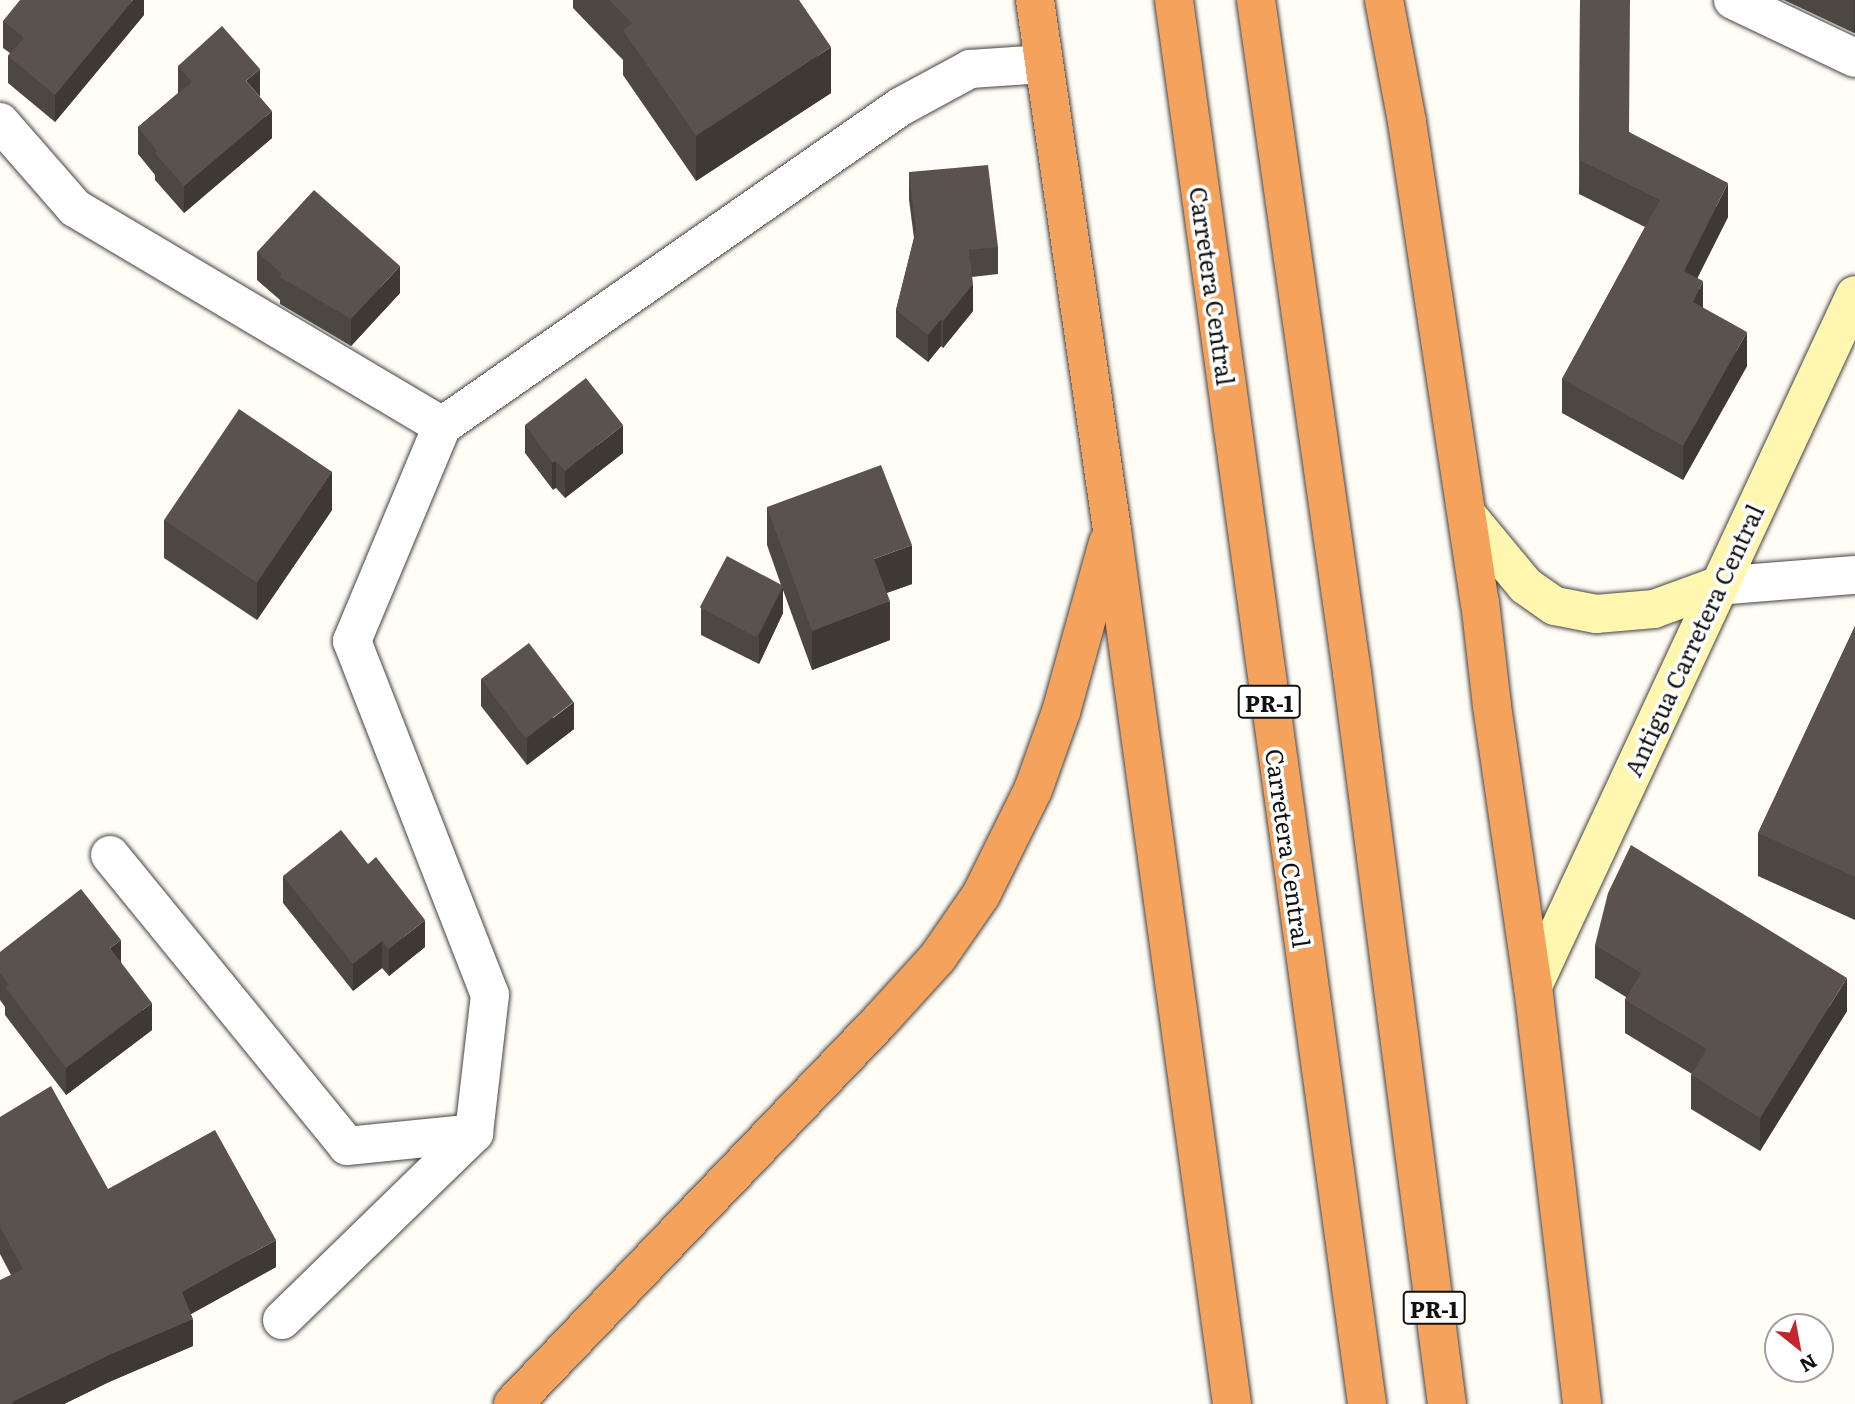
<!DOCTYPE html>
<style>
body{margin:0}
#map{position:relative;width:1855px;height:1404px;overflow:hidden;background:#fffdf5;font-family:Literata,serif}
div>[style]{position:absolute}
[style*='--x']{left:calc(var(--x)*1px);top:calc(var(--y)*1px);width:calc(var(--w)*1px);rotate:calc(var(--a)*1deg)}
.roads{filter:drop-shadow(0 0 2px #444) drop-shadow(0 0 2px #444)}
.street>*{height:38px;margin:-19px;padding:0 19px;transform-origin:19px;border-radius:19px;background:#fff}
.secondary>*{height:38px;margin:-19px;padding:0 19px;transform-origin:19px;border-radius:19px;background:#fff6b0}
.highway>*{height:38px;margin:-19px;padding:0 19px;transform-origin:19px;border-radius:19px;background:#f5a25d}
.wall>*{inset:0;background:#4d4742}
.shaded-wall>*{inset:0;background:#3f3936;transform-origin:0 0}
.building>*{inset:0;background:#5a524d;transform-origin:0 0}
span{translate:-50% -50%;white-space:nowrap;text-align:center;line-height:1.15;-webkit-text-stroke:7px #fff;paint-order:stroke}
.shield-label span{padding:2px 5px;background:#fff;border:2px solid;border-radius:5px;-webkit-text-stroke-width:0}
.shield-label{font-size:23px;color:#111;font-weight:700}
.street-label{font-size:24px;color:#111}
.north{position:absolute;left:1764px;top:1313px;width:70px;height:70px;box-sizing:border-box;background:#fff;border:2px solid #a0a0a0;border-radius:50%;rotate:149deg;font-size:19px;font-weight:700;line-height:28px;text-align:center;color:#111}
.north::after{content:'';display:block;margin:auto;width:24px;height:32px;background:#c4262e;clip-path:polygon(50% 0,100% 100%,50% 72%,0 100%)}
</style>
<div id="map">
<div class="roads">
<div class="street">
<div style="--x:1733;--y:0;--w:135;--a:25.4"></div>
<div style="--x:0;--y:122;--w:114;--a:48.9"></div>
<div style="--x:75;--y:208;--w:427;--a:30.7"></div>
<div style="--x:1717;--y:586;--w:138;--a:-4.6"></div>
<div style="--x:110;--y:855;--w:375;--a:50.8"></div>
<div style="--x:347;--y:1146;--w:128;--a:-5.8"></div>
<div style="--x:282;--y:1320;--w:268;--a:-44.2"></div>
<div style="--x:474;--y:1133;--w:139;--a:-83.4"></div>
<div style="--x:490;--y:995;--w:380;--a:-111.3"></div>
<div style="--x:352;--y:641;--w:233;--a:-67.3"></div>
<div style="--x:442;--y:426;--w:558;--a:-34.86"></div>
<div style="--x:900;--y:107;--w:80;--a:-28.5"></div>
<div style="--x:970;--y:69;--w:74;--a:-3.9"></div>
</div>
<div class="secondary">
<div style="--x:1467;--y:515;--w:92;--a:50.3"></div>
<div style="--x:1526;--y:586;--w:35;--a:35"></div>
<div style="--x:1555;--y:606;--w:42;--a:11"></div>
<div style="--x:1596;--y:614;--w:58;--a:-4.9"></div>
<div style="--x:1654;--y:609;--w:67;--a:-20.1"></div>
<div style="--x:1533;--y:986;--w:762;--a:-65.01"></div>
</div>
<div class="highway">
<div style="--x:1035;--y:0;--w:536;--a:81.73"></div>
<div style="--x:1112;--y:530;--w:882;--a:82.18"></div>
<div style="--x:1174;--y:0;--w:1417;--a:82.17"></div>
<div style="--x:1256;--y:0;--w:680;--a:81.88"></div>
<div style="--x:1352;--y:673;--w:737;--a:82.6"></div>
<div style="--x:1384;--y:0;--w:124;--a:79.3"></div>
<div style="--x:1407;--y:122;--w:486;--a:81.4"></div>
<div style="--x:1480;--y:602;--w:105;--a:83.4"></div>
<div style="--x:1492;--y:706;--w:283;--a:81.7"></div>
<div style="--x:1533;--y:986;--w:421;--a:83.3"></div>
<div style="--x:513;--y:1404;--w:528;--a:-46.23"></div>
<div style="--x:878;--y:1023;--w:89;--a:-47.7"></div>
<div style="--x:938;--y:957;--w:75;--a:-55.3"></div>
<div style="--x:981;--y:895;--w:117;--a:-63.7"></div>
<div style="--x:1033;--y:790;--w:83;--a:-70.3"></div>
<div style="--x:1061;--y:712;--w:176;--a:-74.5"></div>
</div>
</div>
<div class="wall">
<div style="clip-path:polygon(144px 0,144px 15px,55px 122px,8px 83px,8px 56px,10px 53px,3px 48px,3px 21px)"></div>
<div style="clip-path:polygon(573px 0,799px 0,831px 93px,696px 181px,623px 75px,623px 60px,573px 8px)"></div>
<div style="clip-path:polygon(1580px 0,1629px 132px,1728px 217px,1697px 278px,1703px 308px,1747px 366px,1683px 480px,1562px 413px,1562px 379px,1645px 227px,1579px 194px)"></div>
<div style="clip-path:polygon(1784px 0,1855px 0,1854px 33px)"></div>
<div style="clip-path:polygon(178px 66px,259px 97px,272px 138px,184px 213px,155px 180px,155px 175px,138px 154px,138px 127px,178px 93px)"></div>
<div style="clip-path:polygon(909px 172px,998px 247px,998px 274px,972px 277px,973px 311px,943px 348px,941px 346px,928px 362px,896px 337px,896px 310px,914px 238px,909px 200px)"></div>
<div style="clip-path:polygon(257px 252px,400px 293px,351px 346px,280px 304px,280px 300px,257px 280px)"></div>
<div style="clip-path:polygon(525px 425px,623px 453px,565px 498px,556px 488px,553px 490px,525px 453px)"></div>
<div style="clip-path:polygon(767px 507px,912px 584px,887px 593px,890px 640px,812px 670px,783px 590px,783px 613px,759px 664px,701px 635px,701px 608px,781px 585px,767px 545px)"></div>
<div style="clip-path:polygon(332px 510px,257px 620px,164px 558px,164px 520px)"></div>
<div style="clip-path:polygon(1855px 626px,1855px 920px,1758px 876px,1758px 833px)"></div>
<div style="clip-path:polygon(481px 679px,574px 729px,527px 765px,481px 706px)"></div>
<div style="clip-path:polygon(283px 876px,425px 947px,389px 976px,382px 968px,353px 991px,283px 903px)"></div>
<div style="clip-path:polygon(1595px 945px,1847px 1011px,1760px 1151px,1691px 1109px,1691px 1075px,1692px 1074px,1625px 1033px,1625px 1000px,1626px 997px,1595px 978px)"></div>
<div style="clip-path:polygon(0 952px,121px 962px,152px 1030px,66px 1095px,5px 1015px,5px 1007px,0 1000px)"></div>
<div style="clip-path:polygon(0 1117px,108px 1189px,276px 1267px,191px 1314px,193px 1346px,109px 1382px,64px 1404px,0 1404px,11px 1275px,0 1254px)"></div>
</div>
<div class="shaded-wall">
<div style="clip-path:polygon(133px 0,144px 0,144px 15px,55px 122px,55px 95px)"></div>
<div style="left:1854px;top:0;width:1px;height:33px"></div>
<div style="clip-path:polygon(831px 47px,831px 93px,696px 181px,696px 136px)"></div>
<div style="clip-path:polygon(260px 69px,260px 97px,246px 81px)"></div>
<div style="clip-path:polygon(272px 111px,272px 138px,184px 213px,184px 186px)"></div>
<div style="clip-path:polygon(1728px 183px,1728px 217px,1684px 305px,1684px 271px)"></div>
<div style="clip-path:polygon(400px 266px,400px 293px,351px 346px,351px 319px)"></div>
<div style="clip-path:polygon(1703px 281px,1703px 315px,1693px 302px)"></div>
<div style="clip-path:polygon(973px 284px,973px 311px,943px 348px,943px 321px)"></div>
<div style="clip-path:polygon(941px 319px,941px 346px,928px 362px,928px 335px)"></div>
<div style="clip-path:polygon(1747px 332px,1747px 366px,1683px 480px,1683px 446px)"></div>
<div style="clip-path:polygon(623px 425px,623px 453px,565px 498px,565px 471px)"></div>
<div style="left:556px;top:461px;width:27px;height:4px;rotate:90deg"></div>
<div style="clip-path:polygon(332px 471px,332px 510px,257px 620px,257px 581px)"></div>
<div style="clip-path:polygon(912px 545px,912px 584px,874px 597px,874px 559px)"></div>
<div style="clip-path:polygon(783px 586px,783px 613px,759px 664px,759px 636px)"></div>
<div style="clip-path:polygon(890px 601px,890px 640px,812px 670px,812px 631px)"></div>
<div style="clip-path:polygon(574px 702px,574px 729px,527px 765px,527px 738px)"></div>
<div style="clip-path:polygon(425px 920px,425px 947px,389px 976px,389px 949px)"></div>
<div style="clip-path:polygon(121px 940px,121px 967px,110px 948px)"></div>
<div style="clip-path:polygon(382px 941px,382px 968px,353px 991px,353px 964px)"></div>
<div style="clip-path:polygon(1847px 978px,1847px 1011px,1760px 1151px,1760px 1118px)"></div>
<div style="clip-path:polygon(152px 1003px,152px 1030px,66px 1095px,66px 1068px)"></div>
<div style="clip-path:polygon(276px 1240px,276px 1267px,182px 1319px,182px 1292px)"></div>
<div style="clip-path:polygon(193px 1319px,193px 1346px,109px 1382px,64px 1404px,12px 1404px,12px 1402px,109px 1355px)"></div>
</div>
<div class="building">
<div style="clip-path:polygon(20px 0,133px 0,55px 95px,8px 56px,24px 38px,3px 21px)"></div>
<div style="clip-path:polygon(609px 0,799px 0,831px 47px,696px 136px,623px 30px,632px 23px)"></div>
<div style="clip-path:polygon(1580px 0,1630px 0,1629px 132px,1728px 183px,1684px 271px,1703px 281px,1693px 302px,1747px 332px,1683px 446px,1562px 379px,1660px 200px,1579px 160px)"></div>
<div style="clip-path:polygon(222px 26px,260px 69px,246px 81px,272px 111px,184px 186px,155px 153px,157px 151px,138px 127px,192px 82px,178px 66px)"></div>
<div style="clip-path:polygon(988px 165px,998px 247px,969px 250px,973px 284px,943px 321px,941px 319px,928px 335px,896px 310px,916px 230px,909px 172px)"></div>
<div style="clip-path:polygon(314px 190px,400px 266px,351px 319px,280px 277px,282px 274px,257px 252px)"></div>
<div style="clip-path:polygon(586px 378px,623px 425px,565px 471px,556px 461px,553px 463px,525px 425px)"></div>
<div style="left:239px;top:409px;width:112px;height:134px;rotate:34deg"></div>
<div style="clip-path:polygon(881px 465px,912px 545px,874px 559px,890px 601px,812px 631px,767px 507px)"></div>
<div style="left:727px;top:556px;width:64px;height:58px;rotate:28deg"></div>
<div style="clip-path:polygon(1855px 626px,1855px 877px,1758px 833px)"></div>
<div style="left:529px;top:643px;width:74px;height:60px;rotate:53deg"></div>
<div style="clip-path:polygon(341px 830px,368px 864px,376px 857px,425px 920px,389px 949px,382px 941px,353px 964px,283px 876px)"></div>
<div style="clip-path:polygon(1631px 845px,1847px 978px,1760px 1118px,1691px 1075px,1707px 1049px,1625px 1000px,1641px 973px,1595px 945px,1608px 893px)"></div>
<div style="clip-path:polygon(81px 889px,121px 940px,110px 948px,152px 1003px,66px 1068px,5px 987px,9px 985px,0 973px,0 952px)"></div>
<div style="clip-path:polygon(51px 1086px,108px 1189px,215px 1130px,276px 1240px,182px 1292px,193px 1319px,109px 1355px,12px 1402px,13px 1404px,0 1404px,0 1280px,23px 1269px,0 1227px,0 1117px)"></div>
</div>
<div class="shield-label">
<span style="left:1269px;top:702px">PR-1</span>
<span style="left:1434px;top:1308px">PR-1</span>
</div>
<div class="street-label">
<span style="left:1213px;top:286px;rotate:82deg">Carretera Central</span>
<span style="left:1693px;top:640px;rotate:-65deg">Antigua Carretera Central</span>
<span style="left:1289px;top:848px;rotate:82deg">Carretera Central</span>
</div>
<div class="north">N</div>
</div>
